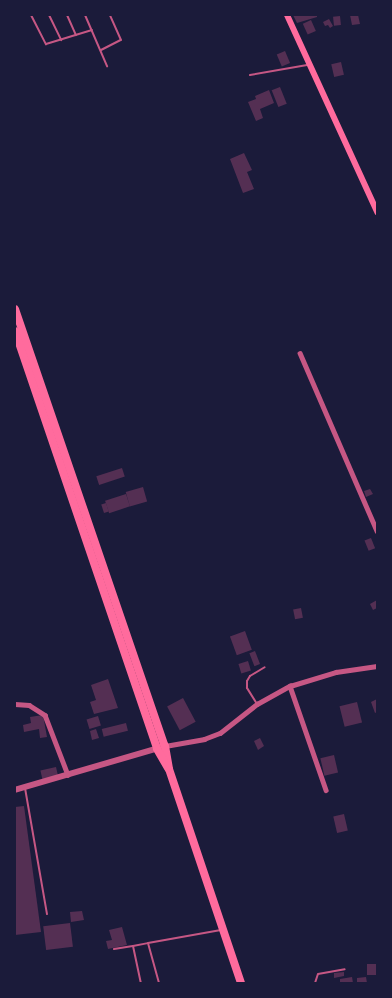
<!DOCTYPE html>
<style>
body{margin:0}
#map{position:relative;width:392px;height:998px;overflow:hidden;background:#1b1b3a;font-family:Ubuntu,sans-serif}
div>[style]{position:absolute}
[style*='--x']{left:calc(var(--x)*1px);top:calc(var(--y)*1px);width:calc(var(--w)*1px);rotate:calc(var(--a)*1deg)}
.building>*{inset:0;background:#542f53;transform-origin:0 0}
.service>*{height:2px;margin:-1px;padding:0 1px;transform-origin:1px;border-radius:1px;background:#c65784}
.minor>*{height:4.5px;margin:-2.25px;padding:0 2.25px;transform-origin:2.25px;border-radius:2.25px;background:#c65784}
.tertiary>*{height:5.5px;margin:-2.75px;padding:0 2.75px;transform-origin:2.75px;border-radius:2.75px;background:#c65784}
.secondary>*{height:6px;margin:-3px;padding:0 3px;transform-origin:3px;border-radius:3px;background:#ff6b9d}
.trunk>*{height:8px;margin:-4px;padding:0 4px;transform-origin:4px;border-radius:4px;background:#ff6b9d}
span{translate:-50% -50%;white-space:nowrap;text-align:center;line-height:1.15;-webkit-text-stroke:4.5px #1b1b3a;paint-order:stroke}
.frame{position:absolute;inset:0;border:16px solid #1b1b3a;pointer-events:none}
</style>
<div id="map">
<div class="building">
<div style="clip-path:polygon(293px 15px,317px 15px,317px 17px,297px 23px)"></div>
<div style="clip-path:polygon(350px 15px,358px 15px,360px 24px,352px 25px)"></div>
<div style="left:340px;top:16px;width:9px;height:7px;rotate:84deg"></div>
<div style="clip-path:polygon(329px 19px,333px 26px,330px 28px,328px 25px,325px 26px,323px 22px)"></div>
<div style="left:311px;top:20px;width:12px;height:9px;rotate:66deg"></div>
<div style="left:285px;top:51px;width:13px;height:9px;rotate:67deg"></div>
<div style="left:341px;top:62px;width:13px;height:10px;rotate:77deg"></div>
<div style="left:280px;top:87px;width:18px;height:9px;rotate:68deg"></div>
<div style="clip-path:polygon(269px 90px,274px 103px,260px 109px,263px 118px,256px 121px,248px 102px,256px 99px,255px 96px)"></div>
<div style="clip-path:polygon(244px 153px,252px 170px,247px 172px,254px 189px,243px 193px,230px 159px)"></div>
<div style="left:122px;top:468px;width:9px;height:27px;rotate:72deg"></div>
<div style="left:143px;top:487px;width:15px;height:18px;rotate:74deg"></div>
<div style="clip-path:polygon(370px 489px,373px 494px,366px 497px,364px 491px)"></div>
<div style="left:126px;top:494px;width:13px;height:22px;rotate:72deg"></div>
<div style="left:106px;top:503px;width:9px;height:5px;rotate:72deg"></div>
<div style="left:371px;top:538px;width:11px;height:7px;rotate:68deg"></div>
<div style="clip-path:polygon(377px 600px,377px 608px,373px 610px,370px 604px)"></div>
<div style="left:301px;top:608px;width:10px;height:8px;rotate:79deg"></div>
<div style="left:245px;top:631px;width:20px;height:16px;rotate:70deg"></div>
<div style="left:255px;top:651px;width:14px;height:6px;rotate:69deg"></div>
<div style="left:248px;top:661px;width:10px;height:10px;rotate:73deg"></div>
<div style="clip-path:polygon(108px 679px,118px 708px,94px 714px,90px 702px,96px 700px,91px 685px)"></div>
<div style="left:183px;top:698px;width:27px;height:18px;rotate:62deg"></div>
<div style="clip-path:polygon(377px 699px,377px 712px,375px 713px,371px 702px)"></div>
<div style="left:357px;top:702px;width:21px;height:18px;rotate:76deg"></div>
<div style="clip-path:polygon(43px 715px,47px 737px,40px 738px,39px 729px,24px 732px,23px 725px,31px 723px,30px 717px)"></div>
<div style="left:98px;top:716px;width:10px;height:12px;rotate:73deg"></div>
<div style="left:126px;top:723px;width:8px;height:25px;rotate:76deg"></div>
<div style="clip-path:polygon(96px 729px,99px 738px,92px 740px,90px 731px)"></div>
<div style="clip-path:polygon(260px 738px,264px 746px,258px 750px,254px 741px)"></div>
<div style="left:334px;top:755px;width:18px;height:14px;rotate:77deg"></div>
<div style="left:56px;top:767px;width:9px;height:16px;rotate:77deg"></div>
<div style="clip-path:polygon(24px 806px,41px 932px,15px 935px,15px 807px)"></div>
<div style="left:344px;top:814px;width:17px;height:11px;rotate:77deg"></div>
<div style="clip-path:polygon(82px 911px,84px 920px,71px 922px,70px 912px)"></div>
<div style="left:70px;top:923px;width:24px;height:27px;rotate:83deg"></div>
<div style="clip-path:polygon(122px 927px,127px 945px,108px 949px,106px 941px,112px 940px,109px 930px)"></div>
<div style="left:377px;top:964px;width:11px;height:10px;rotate:90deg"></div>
<div style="clip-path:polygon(344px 972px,344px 976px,334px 978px,334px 973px)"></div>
<div style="clip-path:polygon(352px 977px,353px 983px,340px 983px,340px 979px)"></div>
<div style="clip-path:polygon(366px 977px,367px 983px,357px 983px,357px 978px)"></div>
</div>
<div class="service">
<div style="--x:31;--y:15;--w:33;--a:63"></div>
<div style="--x:46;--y:44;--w:48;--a:-16.9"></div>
<div style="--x:49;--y:15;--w:28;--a:64"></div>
<div style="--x:67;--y:15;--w:22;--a:66"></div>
<div style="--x:85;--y:15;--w:56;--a:66.7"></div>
<div style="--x:101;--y:50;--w:22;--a:-27"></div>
<div style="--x:121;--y:40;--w:27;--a:-114"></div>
<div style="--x:250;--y:75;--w:58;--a:-10"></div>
<div style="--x:257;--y:704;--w:19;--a:-122"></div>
<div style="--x:247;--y:688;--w:7;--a:-90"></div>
<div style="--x:247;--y:681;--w:6;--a:-59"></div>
<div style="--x:250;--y:676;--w:17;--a:-31"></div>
<div style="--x:25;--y:788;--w:128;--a:80.1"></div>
<div style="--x:133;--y:946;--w:15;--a:-11"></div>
<div style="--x:114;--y:949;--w:19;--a:-9"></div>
<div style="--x:133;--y:946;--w:38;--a:78"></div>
<div style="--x:159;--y:983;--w:41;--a:-105.4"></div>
<div style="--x:148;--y:943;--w:74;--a:-10.1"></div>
<div style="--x:315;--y:983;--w:9;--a:-72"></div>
<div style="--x:318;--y:974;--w:27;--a:-10"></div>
</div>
<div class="minor">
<div style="--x:300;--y:353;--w:194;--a:66.6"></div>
<div style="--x:290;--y:686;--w:110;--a:70.9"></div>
<div style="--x:15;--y:704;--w:14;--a:4"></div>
<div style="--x:29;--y:705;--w:19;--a:32"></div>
<div style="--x:45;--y:715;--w:64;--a:69"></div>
<div style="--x:165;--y:746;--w:40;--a:-10"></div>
<div style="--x:204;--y:739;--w:17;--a:-21"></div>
<div style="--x:220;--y:733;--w:47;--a:-38.1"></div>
<div style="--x:257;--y:704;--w:38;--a:-29"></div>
<div style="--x:290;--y:686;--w:48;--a:-16.9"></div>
<div style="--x:336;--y:672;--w:41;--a:-8.3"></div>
</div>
<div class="tertiary">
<div style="--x:15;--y:790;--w:156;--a:-16.3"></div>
</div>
<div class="secondary">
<div style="--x:287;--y:15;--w:217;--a:65.4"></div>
</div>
<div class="trunk">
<div style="--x:15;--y:309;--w:462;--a:71.1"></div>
<div style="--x:165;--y:746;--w:23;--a:80"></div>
<div style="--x:169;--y:769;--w:226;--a:71.4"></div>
<div style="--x:15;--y:331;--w:441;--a:71.2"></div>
<div style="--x:157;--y:749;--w:22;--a:60"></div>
</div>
<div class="frame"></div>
</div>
